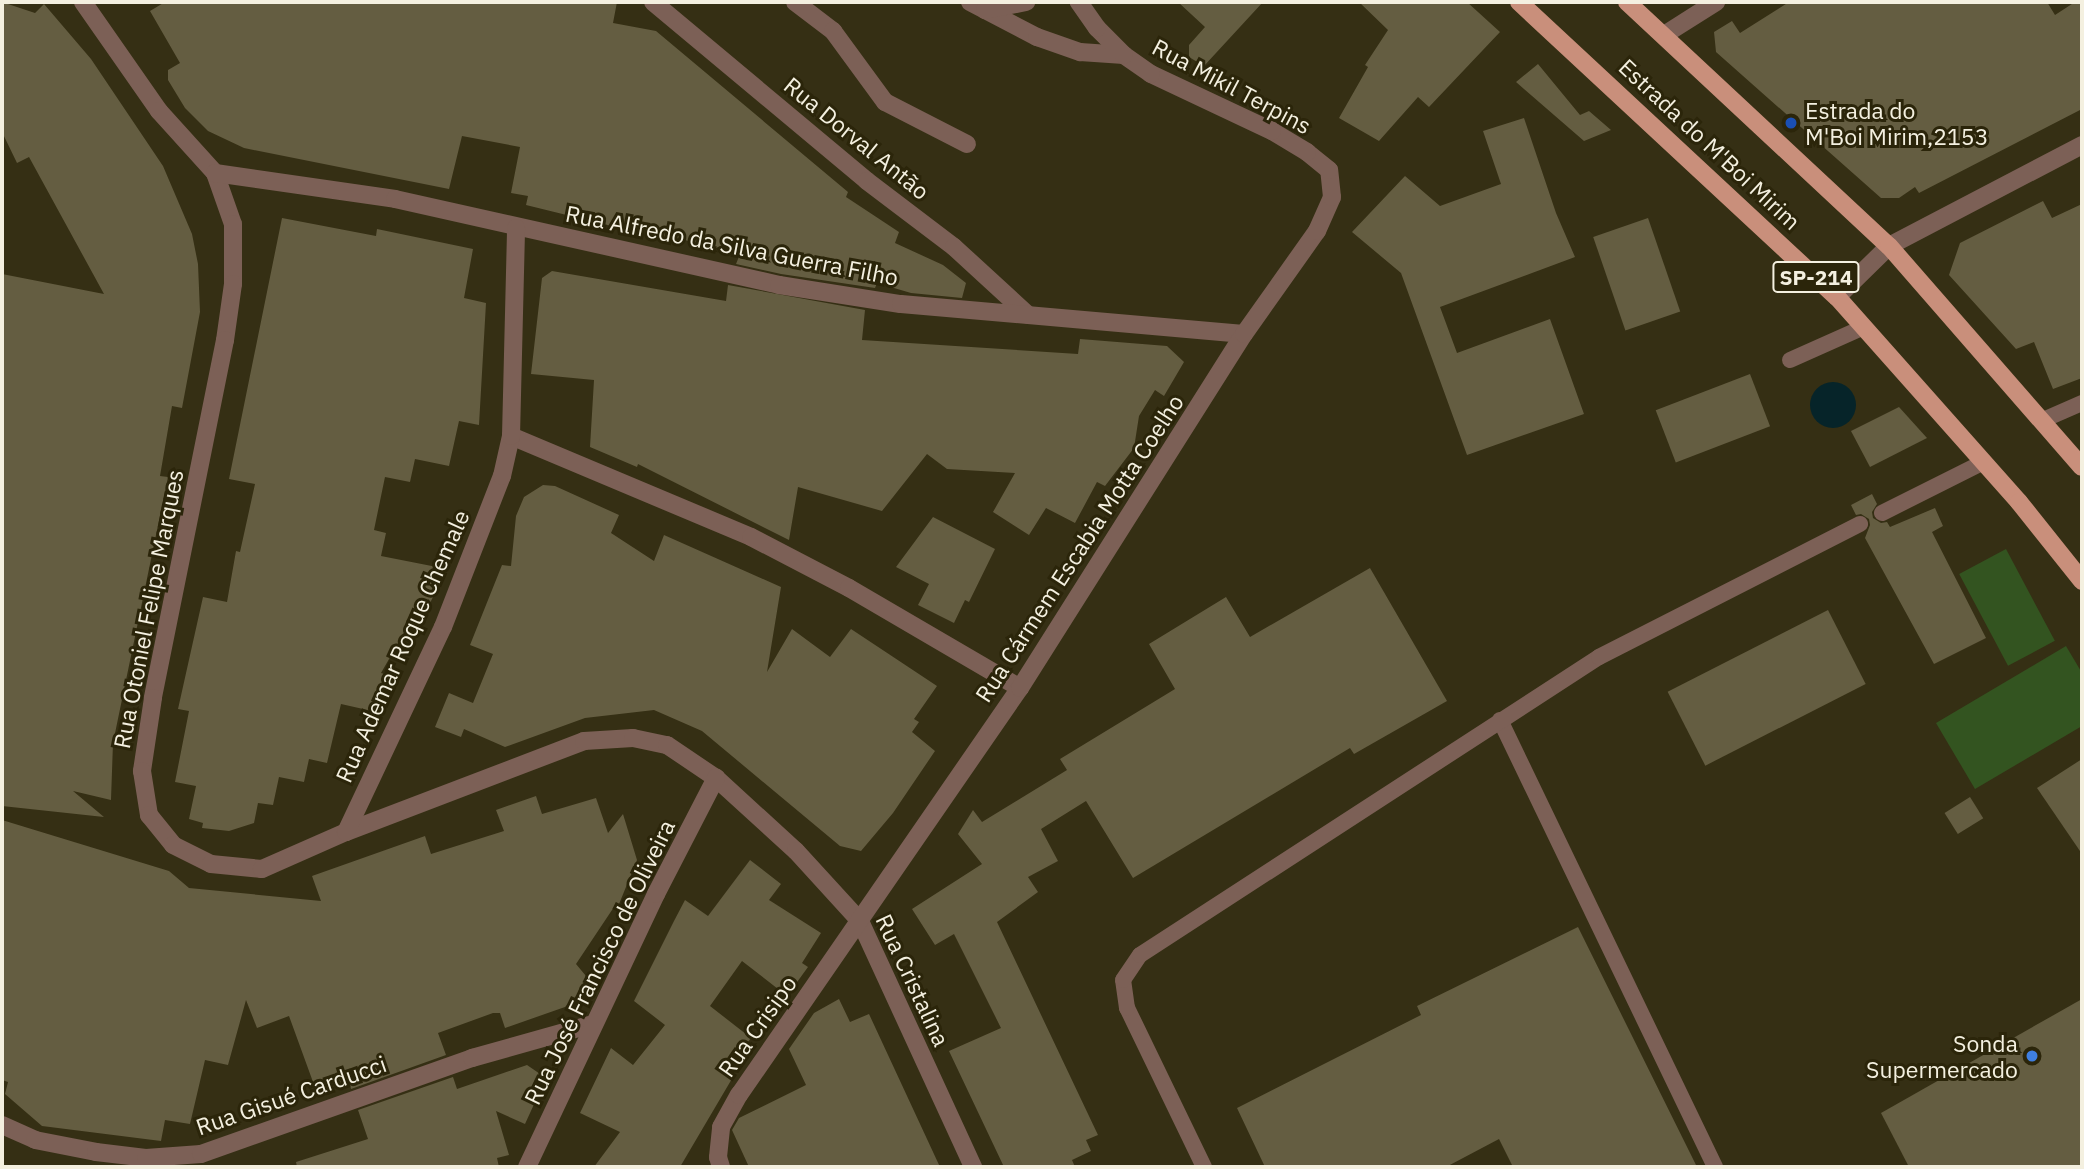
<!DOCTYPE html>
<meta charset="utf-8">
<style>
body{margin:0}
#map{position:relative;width:2084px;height:1169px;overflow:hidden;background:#352f14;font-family:"IBM Plex Sans",sans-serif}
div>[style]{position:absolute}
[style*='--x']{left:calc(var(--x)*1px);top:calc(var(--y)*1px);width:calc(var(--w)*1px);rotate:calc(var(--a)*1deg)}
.green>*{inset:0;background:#335420;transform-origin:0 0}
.water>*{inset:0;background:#062429}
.round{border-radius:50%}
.building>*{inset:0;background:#645d41;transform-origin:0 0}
.lane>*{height:16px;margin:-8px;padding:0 8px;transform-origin:8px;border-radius:8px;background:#7c6056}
.street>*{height:18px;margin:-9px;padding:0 9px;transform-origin:9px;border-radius:9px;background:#7c6056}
.primary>*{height:18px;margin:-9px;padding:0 9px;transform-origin:9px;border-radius:9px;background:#c98f7b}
.dots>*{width:19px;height:19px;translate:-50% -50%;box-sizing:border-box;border:4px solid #2b250a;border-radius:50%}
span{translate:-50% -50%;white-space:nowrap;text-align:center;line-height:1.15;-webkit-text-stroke:6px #2b250a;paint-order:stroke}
.shield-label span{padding:2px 5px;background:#2b250a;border:2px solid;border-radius:5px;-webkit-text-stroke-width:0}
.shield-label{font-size:21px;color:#f4f0e0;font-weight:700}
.street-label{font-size:23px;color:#f4f0e0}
.poi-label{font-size:23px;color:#f4f0e0}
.left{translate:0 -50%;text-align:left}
.right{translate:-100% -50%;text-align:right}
.frame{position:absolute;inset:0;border:4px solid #f4f0e0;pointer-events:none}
</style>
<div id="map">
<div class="green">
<div style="left:2006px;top:549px;width:104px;height:53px;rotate:62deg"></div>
<div style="clip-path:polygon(2066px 646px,2082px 673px,2082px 726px,1975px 789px,1936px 723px)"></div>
</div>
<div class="water">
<div class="round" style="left:1810px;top:382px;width:46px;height:46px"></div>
</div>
<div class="building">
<div style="clip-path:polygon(2px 2px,35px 13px,44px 4px,91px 59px,163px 166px,192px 234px,198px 264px,200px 312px,182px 408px,172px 406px,160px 476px,168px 477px,113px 743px,111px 800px,73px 791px,104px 817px,2px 806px,2px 274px,104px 294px,29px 157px,17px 163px,2px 132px)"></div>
<div style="clip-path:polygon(165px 2px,617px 2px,613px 23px,656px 31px,848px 192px,846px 197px,899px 232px,895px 243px,943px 265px,966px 283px,962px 298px,911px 293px,877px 283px,875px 288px,781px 274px,736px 264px,740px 254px,665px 235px,664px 239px,526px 205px,528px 196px,511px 193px,520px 147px,462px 136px,449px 189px,244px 148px,208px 131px,185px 108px,168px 80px,168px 70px,180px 63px,150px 11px)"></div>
<div style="clip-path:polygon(1178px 2px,1263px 2px,1204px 66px,1189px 57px,1189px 45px,1205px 27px)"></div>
<div style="clip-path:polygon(1359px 2px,1467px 2px,1500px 32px,1429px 107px,1418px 97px,1379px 141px,1339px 118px,1368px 67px,1365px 65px,1388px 30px)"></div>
<div style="clip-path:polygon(1789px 2px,2047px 2px,2055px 15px,2075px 2px,2082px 2px,2082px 109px,1919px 193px,1915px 187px,1899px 198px,1881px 198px,1716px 52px,1714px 32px,1732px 21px,1740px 33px)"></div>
<div style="clip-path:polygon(1538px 64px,1580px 115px,1589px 111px,1611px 130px,1584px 141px,1516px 82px)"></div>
<div style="clip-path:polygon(1524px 118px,1556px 213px,1575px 257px,1440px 307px,1457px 353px,1550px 319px,1584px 414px,1467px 455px,1401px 273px,1352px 232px,1405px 176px,1440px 206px,1501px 184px,1483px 131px)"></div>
<div style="clip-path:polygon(2043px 201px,2052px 218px,2082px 204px,2082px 378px,2053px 389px,2034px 342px,2016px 349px,1949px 275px,1960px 243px)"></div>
<div style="clip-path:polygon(282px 218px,376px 236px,377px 229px,473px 249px,464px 298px,486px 303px,479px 425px,459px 421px,449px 466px,415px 459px,410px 482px,385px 477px,374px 530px,386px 533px,381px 556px,447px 569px,428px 607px,423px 606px,413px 627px,408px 626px,381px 673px,388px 675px,372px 711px,341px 704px,327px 763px,309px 759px,304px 782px,279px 777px,273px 805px,258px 803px,254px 823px,229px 831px,202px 828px,203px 823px,189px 819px,196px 786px,175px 782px,189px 711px,178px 709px,203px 597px,227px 602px,236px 551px,240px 552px,255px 484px,229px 479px)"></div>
<div style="left:1648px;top:218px;width:99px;height:58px;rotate:71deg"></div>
<div style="clip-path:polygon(552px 271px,726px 301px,728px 285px,865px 310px,862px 340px,1078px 354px,1080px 339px,1167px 346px,1184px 362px,1164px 396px,1155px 390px,1139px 416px,1134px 448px,1105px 486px,1097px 482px,1075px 523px,1046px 508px,1029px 535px,993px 512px,1015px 473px,947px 469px,927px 454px,882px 511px,798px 487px,789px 540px,638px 464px,637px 467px,590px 447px,594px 380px,531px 374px,542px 278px)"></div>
<div style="left:1750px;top:374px;width:56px;height:101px;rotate:69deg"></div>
<div style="clip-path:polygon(1899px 407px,1927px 438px,1870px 467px,1851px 431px)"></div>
<div style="clip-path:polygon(543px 485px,555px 486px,619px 515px,611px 533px,654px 561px,664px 535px,781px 587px,767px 672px,792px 629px,830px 657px,851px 629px,937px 686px,914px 719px,919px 722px,912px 732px,935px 751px,893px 813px,861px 851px,840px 846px,702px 731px,654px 710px,585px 718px,505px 747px,464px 729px,461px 737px,435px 727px,449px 693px,473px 703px,493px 654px,470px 645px,502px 565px,511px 566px,516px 516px,524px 497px)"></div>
<div style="clip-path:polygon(1872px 494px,1877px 504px,1872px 512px,1873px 518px,1881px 523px,1887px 522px,1890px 527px,1935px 508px,1943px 526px,1932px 532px,1986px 638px,1934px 664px,1865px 538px,1870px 525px,1869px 519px,1861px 514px,1856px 515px,1851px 505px)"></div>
<div style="clip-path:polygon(933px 517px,995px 549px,969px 602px,965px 600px,954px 623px,918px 605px,929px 584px,896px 567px)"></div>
<div style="clip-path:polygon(1370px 568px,1447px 701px,1354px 754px,1350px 748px,1133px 878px,1086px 801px,1041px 829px,1058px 861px,1028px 877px,1038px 892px,997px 922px,1098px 1135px,1086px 1140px,1091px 1151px,1072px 1160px,1075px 1167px,1004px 1167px,949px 1051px,1001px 1028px,954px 934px,935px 945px,912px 909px,982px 864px,958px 834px,973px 810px,982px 822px,1067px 770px,1060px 759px,1175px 689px,1149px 644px,1226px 597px,1250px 637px)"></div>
<div style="left:1828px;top:610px;width:83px;height:180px;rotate:63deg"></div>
<div style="clip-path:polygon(2082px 759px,2082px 854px,2037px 788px)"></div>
<div style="clip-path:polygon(536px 796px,542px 814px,596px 798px,608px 833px,623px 814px,637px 860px,617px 909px,614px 907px,576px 964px,591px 982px,565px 1007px,505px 1028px,500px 1013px,493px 1013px,438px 1033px,446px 1055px,351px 1089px,349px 1081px,317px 1093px,289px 1016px,257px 1028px,246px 1000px,228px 1065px,205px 1060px,190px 1124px,165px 1120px,161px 1141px,42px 1126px,5px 1094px,8px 1082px,2px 1080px,2px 820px,169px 871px,189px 888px,321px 901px,312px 876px,425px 836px,431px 854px,504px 831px,496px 810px)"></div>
<div style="left:1970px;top:797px;width:25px;height:30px;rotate:58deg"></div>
<div style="clip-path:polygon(750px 860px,781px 884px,769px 900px,821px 933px,802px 963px,808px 967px,787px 996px,742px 961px,710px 1006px,751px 1038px,725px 1072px,733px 1077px,680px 1167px,594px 1167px,620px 1132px,580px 1113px,611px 1048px,633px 1065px,665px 1025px,634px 1001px,674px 921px,685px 900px,708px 916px)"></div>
<div style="clip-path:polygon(1578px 927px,1697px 1167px,1513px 1167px,1499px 1139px,1446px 1167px,1265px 1167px,1237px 1108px,1421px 1015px,1417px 1006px)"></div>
<div style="clip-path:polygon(839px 999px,850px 1022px,869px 1014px,940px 1167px,749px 1167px,732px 1130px,739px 1118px,806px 1085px,789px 1049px,814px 1013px)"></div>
<div style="clip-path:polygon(2082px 999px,2082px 1167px,1909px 1167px,1881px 1113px)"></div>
<div style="clip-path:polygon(527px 1065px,546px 1078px,525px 1124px,496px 1111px,509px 1155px,497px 1158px,499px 1167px,297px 1167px,296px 1162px,368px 1139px,358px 1110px,453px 1077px,457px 1089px)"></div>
</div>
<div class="lane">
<div style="--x:1790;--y:360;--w:81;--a:-24"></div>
<div style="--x:2043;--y:420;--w:43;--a:-23.6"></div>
<div style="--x:1882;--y:513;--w:114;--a:-26.6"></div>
<div style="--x:1500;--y:720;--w:496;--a:64.3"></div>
<div style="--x:1204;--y:1167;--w:177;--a:-115.8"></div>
<div style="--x:1127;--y:1008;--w:28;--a:-98"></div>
<div style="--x:1123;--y:980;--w:30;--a:-56"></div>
<div style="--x:1140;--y:955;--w:547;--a:-32.99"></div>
<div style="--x:1599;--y:657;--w:293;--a:-27"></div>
</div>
<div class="street">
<div style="--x:83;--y:2;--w:133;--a:55.1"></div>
<div style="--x:159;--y:111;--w:84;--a:47.9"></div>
<div style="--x:215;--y:173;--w:54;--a:70.6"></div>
<div style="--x:233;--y:224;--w:60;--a:90"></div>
<div style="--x:233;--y:284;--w:57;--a:98.1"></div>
<div style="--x:225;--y:340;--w:365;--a:101.4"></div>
<div style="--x:153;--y:698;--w:74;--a:98.6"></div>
<div style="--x:142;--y:771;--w:45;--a:81"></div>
<div style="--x:149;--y:815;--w:38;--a:51"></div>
<div style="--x:173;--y:845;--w:42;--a:26.6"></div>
<div style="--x:211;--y:864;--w:51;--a:5.6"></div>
<div style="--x:262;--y:869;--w:92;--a:-23.8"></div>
<div style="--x:346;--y:832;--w:255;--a:-20.9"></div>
<div style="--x:584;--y:741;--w:49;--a:-3.5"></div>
<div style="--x:633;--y:738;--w:35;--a:12"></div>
<div style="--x:667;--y:745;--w:59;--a:34"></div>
<div style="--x:716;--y:778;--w:108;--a:42.4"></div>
<div style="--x:796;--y:851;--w:95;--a:47.6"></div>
<div style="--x:860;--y:921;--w:271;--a:65.3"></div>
<div style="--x:653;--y:2;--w:279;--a:39.9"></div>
<div style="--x:867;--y:181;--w:109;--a:37.2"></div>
<div style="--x:954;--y:247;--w:100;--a:42.6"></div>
<div style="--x:795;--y:2;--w:48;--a:37.3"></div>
<div style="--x:833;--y:31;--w:88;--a:53.8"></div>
<div style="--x:885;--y:102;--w:92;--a:27.1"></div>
<div style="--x:970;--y:2;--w:76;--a:27.6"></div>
<div style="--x:1037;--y:37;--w:46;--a:19.2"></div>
<div style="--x:1080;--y:52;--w:44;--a:3.9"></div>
<div style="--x:985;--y:10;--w:42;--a:-11"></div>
<div style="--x:1664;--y:35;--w:62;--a:-32.4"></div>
<div style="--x:215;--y:173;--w:182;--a:8.2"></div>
<div style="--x:395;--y:199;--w:394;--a:12.6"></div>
<div style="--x:779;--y:285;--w:123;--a:8.9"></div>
<div style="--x:901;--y:304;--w:344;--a:5"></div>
<div style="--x:1837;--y:297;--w:73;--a:-44.4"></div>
<div style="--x:1889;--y:246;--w:218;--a:-27.6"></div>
<div style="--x:511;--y:436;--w:260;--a:22.8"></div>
<div style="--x:751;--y:537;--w:110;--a:27.5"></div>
<div style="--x:849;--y:588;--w:198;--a:30.3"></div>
<div style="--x:346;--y:832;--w:227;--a:-64.7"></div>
<div style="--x:443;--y:627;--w:162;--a:-68.7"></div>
<div style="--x:502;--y:476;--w:41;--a:-77.3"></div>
<div style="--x:511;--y:436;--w:208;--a:-88.6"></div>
<div style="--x:2;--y:1125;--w:36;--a:24"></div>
<div style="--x:35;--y:1140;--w:62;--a:11.1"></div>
<div style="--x:96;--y:1152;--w:50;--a:6.8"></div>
<div style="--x:146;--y:1158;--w:55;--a:-4.2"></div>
<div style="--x:201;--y:1154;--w:288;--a:-19.5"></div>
<div style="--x:472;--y:1058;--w:126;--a:-15.7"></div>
<div style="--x:527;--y:1167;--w:302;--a:-64.7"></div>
<div style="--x:656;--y:894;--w:131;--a:-62.7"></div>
<div style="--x:721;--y:1167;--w:10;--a:-107"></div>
<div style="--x:718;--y:1157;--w:30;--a:-84"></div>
<div style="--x:721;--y:1127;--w:37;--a:-61"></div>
<div style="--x:739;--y:1095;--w:495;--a:-55.4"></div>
<div style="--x:1020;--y:688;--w:419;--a:-57.7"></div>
<div style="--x:1244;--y:334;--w:126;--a:-54.7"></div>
<div style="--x:1317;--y:231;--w:37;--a:-66"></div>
<div style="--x:1332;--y:197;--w:27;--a:-96"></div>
<div style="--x:1329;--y:170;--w:28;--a:-141"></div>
<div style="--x:1307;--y:152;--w:41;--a:-149"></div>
<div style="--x:1272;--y:131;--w:134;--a:-154.8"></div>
<div style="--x:1151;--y:74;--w:33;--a:-145"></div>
<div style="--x:1124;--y:55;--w:38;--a:-135"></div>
<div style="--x:1097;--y:28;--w:32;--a:-125"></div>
</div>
<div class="primary">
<div style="--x:1519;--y:2;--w:434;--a:42.9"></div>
<div style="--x:1837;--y:297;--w:274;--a:48.4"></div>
<div style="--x:2019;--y:502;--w:101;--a:51.4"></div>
<div style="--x:1627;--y:2;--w:358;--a:43"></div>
<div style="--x:1889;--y:246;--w:293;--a:48.9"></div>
</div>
<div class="dots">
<div style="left:1791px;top:123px;background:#1a4fb4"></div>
<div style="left:2032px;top:1056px;background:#3f7fe0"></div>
</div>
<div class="shield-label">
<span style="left:1816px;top:277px">SP-214</span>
</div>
<div class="street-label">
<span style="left:1232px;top:86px;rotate:28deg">Rua Mikil Terpins</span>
<span style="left:857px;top:138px;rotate:39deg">Rua Dorval Antão</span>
<span style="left:1710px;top:144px;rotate:43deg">Estrada do M'Boi Mirim</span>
<span style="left:732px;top:245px;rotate:11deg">Rua Alfredo da Silva Guerra Filho</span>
<span style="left:1079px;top:548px;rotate:-57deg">Rua Cármem Escabia Motta Coelho</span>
<span style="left:148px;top:609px;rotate:-79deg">Rua Otoniel Felipe Marques</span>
<span style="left:402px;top:646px;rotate:-66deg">Rua Ademar Roque Chemale</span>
<span style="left:599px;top:962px;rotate:-64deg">Rua José Francisco de Oliveira</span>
<span style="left:913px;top:980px;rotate:65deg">Rua Cristalina</span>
<span style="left:757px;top:1026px;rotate:-55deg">Rua Crisipo</span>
<span style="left:291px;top:1095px;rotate:-19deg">Rua Gisué Carducci</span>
</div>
<div class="poi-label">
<span class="left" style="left:1805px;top:123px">Estrada do<br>M'Boi Mirim,2153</span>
<span class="right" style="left:2018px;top:1056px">Sonda<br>Supermercado</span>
</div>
<div class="frame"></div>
</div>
